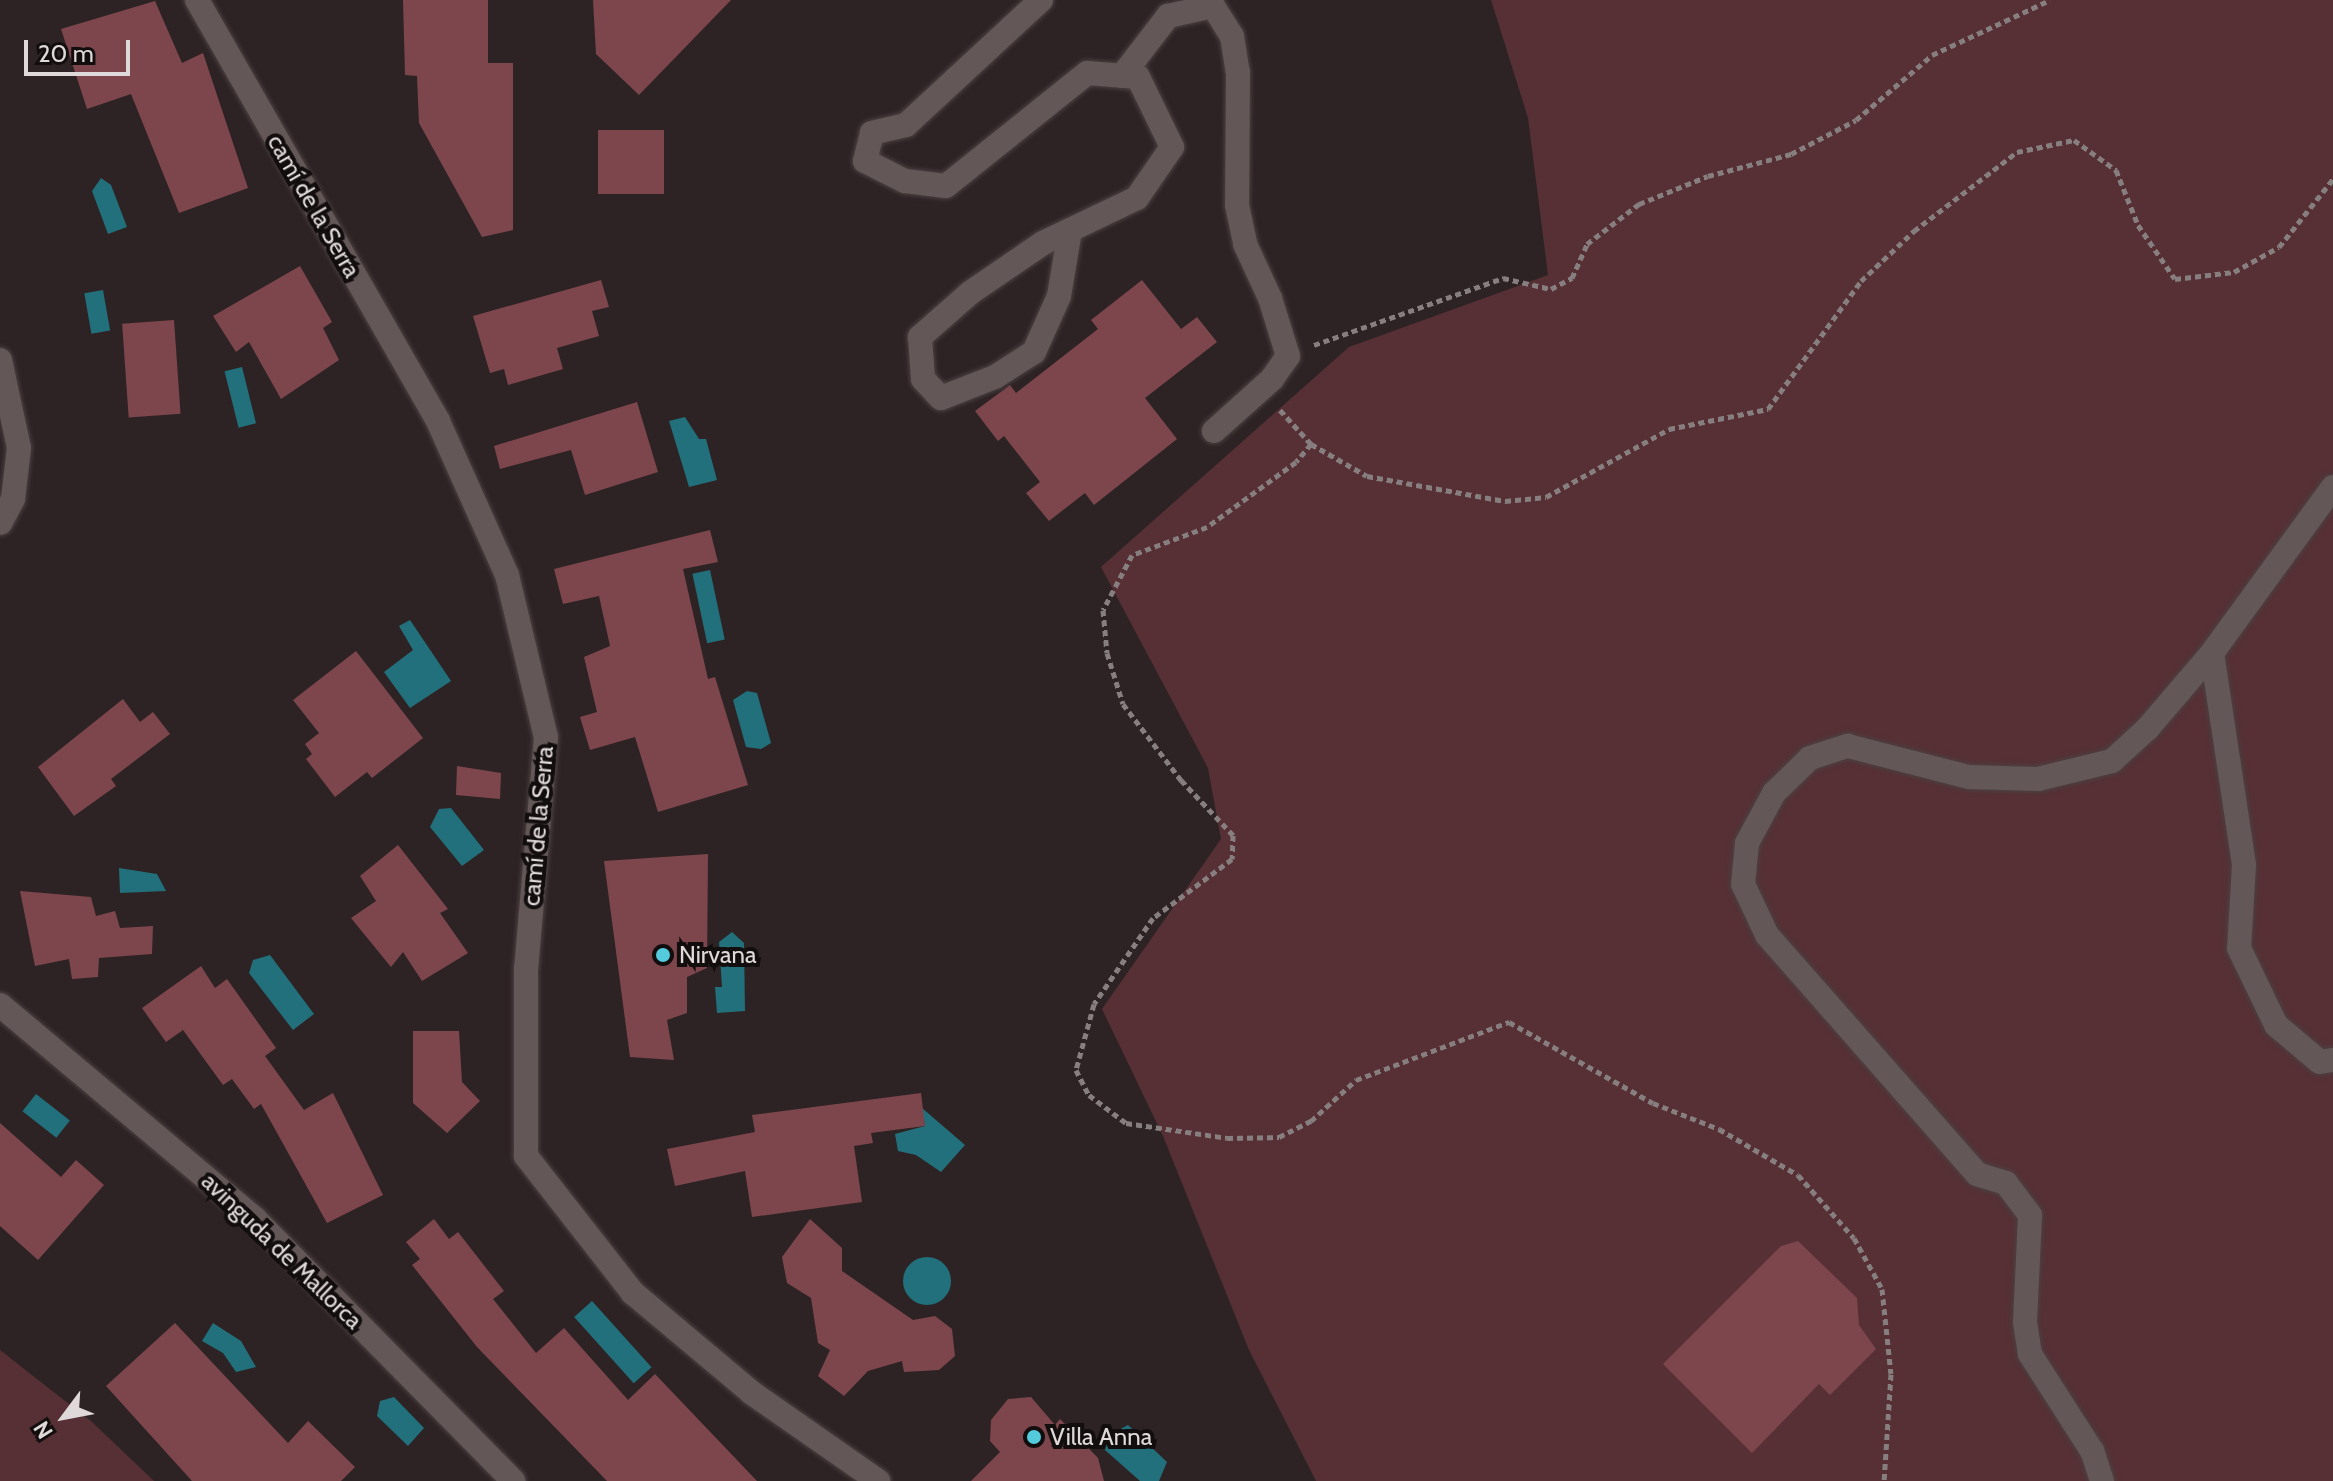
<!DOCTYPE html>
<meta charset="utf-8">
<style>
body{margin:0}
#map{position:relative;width:2333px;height:1481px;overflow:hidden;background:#2e2324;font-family:Cabin,sans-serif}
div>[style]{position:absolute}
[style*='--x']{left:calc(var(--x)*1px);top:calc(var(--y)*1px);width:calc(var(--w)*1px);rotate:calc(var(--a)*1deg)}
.green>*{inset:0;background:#563035}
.water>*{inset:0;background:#21707b;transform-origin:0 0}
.round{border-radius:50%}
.building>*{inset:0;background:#7d464d;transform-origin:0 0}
.path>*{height:5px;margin-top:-2.5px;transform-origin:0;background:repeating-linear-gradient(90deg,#877e7f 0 6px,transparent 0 10px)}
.roads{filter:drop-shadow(0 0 2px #4b4142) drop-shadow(0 0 2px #4b4142)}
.minor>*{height:24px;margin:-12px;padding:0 12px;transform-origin:12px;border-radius:12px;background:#645758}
.dots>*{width:22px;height:22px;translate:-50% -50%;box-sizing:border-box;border:4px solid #130e0e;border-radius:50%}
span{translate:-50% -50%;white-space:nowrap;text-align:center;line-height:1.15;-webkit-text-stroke:8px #130e0e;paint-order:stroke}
.street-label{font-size:24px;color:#e0d9d9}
.poi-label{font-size:24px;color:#e0d9d9}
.left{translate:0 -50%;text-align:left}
.north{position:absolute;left:24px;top:1377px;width:80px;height:80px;-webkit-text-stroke:6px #130e0e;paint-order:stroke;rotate:238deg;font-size:22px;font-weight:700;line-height:32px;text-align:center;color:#e0d9d9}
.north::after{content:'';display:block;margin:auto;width:28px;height:36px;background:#e0d9d9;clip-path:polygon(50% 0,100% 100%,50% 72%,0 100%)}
.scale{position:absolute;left:24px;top:40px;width:106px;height:36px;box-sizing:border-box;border:4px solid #e0d9d9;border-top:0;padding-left:10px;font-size:24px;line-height:28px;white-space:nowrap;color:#e0d9d9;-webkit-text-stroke:6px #130e0e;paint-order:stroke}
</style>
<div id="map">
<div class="green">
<div style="clip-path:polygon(1491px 0,2333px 0,2333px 1481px,1316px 1481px,1249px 1350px,1163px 1136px,1102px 1009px,1221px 839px,1208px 768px,1101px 567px,1349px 347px,1548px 275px,1528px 118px)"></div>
<div style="clip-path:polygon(0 1350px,92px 1422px,154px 1481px,0 1481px)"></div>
</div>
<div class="water">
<div style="clip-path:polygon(101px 178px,111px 185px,127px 227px,108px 234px,92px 191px)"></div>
<div style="left:103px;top:290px;width:41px;height:19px;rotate:80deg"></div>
<div style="left:242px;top:367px;width:58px;height:18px;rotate:76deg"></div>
<div style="clip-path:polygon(685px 417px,699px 439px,706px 439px,717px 480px,689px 487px,669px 421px)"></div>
<div style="left:710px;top:570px;width:71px;height:18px;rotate:78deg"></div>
<div style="clip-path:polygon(410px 620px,451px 681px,410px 708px,384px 672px,413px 650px,399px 626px)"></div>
<div style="clip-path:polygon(747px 691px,757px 693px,771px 743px,761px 749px,746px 747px,733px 700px)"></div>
<div style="clip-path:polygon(451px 808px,484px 850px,462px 866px,430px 827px,439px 809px)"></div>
<div style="clip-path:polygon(119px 868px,157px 874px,166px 891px,120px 893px)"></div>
<div style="clip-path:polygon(732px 932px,744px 943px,745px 1011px,717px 1013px,715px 987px,722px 987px,719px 942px)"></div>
<div style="clip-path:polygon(270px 955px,314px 1014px,293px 1030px,249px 973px,253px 960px)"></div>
<div style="left:36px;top:1094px;width:43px;height:22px;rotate:38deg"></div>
<div style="clip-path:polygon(922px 1108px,965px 1145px,941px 1172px,916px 1155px,898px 1151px,895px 1134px,925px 1126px)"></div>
<div class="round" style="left:903px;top:1257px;width:48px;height:48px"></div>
<div style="left:592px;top:1301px;width:89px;height:24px;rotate:48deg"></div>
<div style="clip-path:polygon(213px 1323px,241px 1341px,256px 1367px,236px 1372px,223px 1353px,202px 1341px)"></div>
<div style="clip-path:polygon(394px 1397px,424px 1428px,408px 1446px,377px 1416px,380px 1401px)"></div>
<div style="clip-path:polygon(1128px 1425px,1167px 1462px,1159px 1481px,1140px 1481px,1105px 1450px,1111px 1434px)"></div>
</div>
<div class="building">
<div style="clip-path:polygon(403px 0,488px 0,488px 63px,513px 63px,513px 230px,482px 237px,419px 123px,417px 76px,405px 75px)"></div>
<div style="clip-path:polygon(593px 0,731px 0,639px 95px,596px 54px)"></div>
<div style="clip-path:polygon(155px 1px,182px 63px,203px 53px,248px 188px,179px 213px,131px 94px,87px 109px,61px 29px)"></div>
<div style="left:598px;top:130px;width:66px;height:64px"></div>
<div style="clip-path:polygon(300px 266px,332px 322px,323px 328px,339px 360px,281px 399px,249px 342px,236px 352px,213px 316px)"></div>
<div style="clip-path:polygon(601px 280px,609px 307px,592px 311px,599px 336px,557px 348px,563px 369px,508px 385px,504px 369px,490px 373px,473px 316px)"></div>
<div style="clip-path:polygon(1142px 280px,1181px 329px,1197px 317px,1217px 342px,1145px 398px,1177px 439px,1094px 505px,1085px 493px,1049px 521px,1026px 493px,1040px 482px,1004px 436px,998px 441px,975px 411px,1010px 385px,1016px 393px,1098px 329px,1091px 320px)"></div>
<div style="left:174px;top:320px;width:94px;height:52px;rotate:86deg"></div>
<div style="clip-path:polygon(637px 402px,658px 472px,585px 495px,571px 450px,500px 469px,494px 446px)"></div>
<div style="clip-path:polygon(710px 530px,718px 562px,683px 569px,708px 679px,715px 677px,748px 785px,658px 812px,635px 737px,590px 750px,580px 717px,597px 712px,584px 657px,610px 646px,599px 596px,563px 604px,554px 569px)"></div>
<div style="clip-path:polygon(356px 651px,423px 738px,372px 778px,367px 772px,335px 797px,306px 759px,312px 754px,305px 744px,319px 733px,293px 700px)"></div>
<div style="clip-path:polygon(123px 699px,140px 722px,153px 712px,170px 734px,111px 779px,116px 786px,74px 816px,38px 767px)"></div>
<div style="clip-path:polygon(457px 766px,501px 773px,500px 799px,456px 795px)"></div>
<div style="clip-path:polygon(398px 845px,448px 909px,440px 913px,468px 953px,422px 981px,403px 952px,391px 967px,351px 918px,376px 901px,360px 876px)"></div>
<div style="clip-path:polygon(708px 854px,707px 968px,687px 977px,687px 1013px,667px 1020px,674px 1060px,630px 1057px,604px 861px)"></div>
<div style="clip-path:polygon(20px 891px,91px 897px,96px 916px,115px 911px,120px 928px,153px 926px,152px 954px,99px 958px,98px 977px,72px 979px,69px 959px,35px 966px)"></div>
<div style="clip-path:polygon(201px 966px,215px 988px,227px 979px,276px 1048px,265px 1056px,304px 1110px,333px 1093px,383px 1195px,327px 1223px,261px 1104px,254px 1109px,232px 1079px,223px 1085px,183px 1030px,166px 1042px,142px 1008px)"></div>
<div style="clip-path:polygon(413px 1031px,459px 1031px,462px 1082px,480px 1101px,447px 1133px,413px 1103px)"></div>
<div style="clip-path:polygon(921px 1093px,925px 1126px,871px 1133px,873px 1143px,854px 1146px,862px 1202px,752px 1217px,745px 1171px,675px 1186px,667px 1149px,755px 1132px,752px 1115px)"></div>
<div style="clip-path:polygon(0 1123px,61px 1177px,76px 1160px,104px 1185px,38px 1260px,0 1226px)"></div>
<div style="clip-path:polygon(434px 1219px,449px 1239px,458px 1232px,504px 1291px,493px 1299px,536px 1353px,564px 1328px,628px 1400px,655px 1374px,757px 1481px,607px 1481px,477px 1347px,412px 1265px,420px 1259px,406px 1242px)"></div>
<div style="clip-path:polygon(810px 1219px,842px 1248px,842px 1271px,913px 1320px,935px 1316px,952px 1329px,955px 1356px,939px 1370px,904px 1372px,902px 1361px,868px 1371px,844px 1396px,818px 1376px,830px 1350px,818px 1343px,811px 1298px,787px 1283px,782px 1257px)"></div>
<div style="clip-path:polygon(1798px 1241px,1857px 1298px,1859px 1325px,1876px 1349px,1830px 1395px,1819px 1384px,1752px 1453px,1663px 1364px,1781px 1246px)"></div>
<div style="clip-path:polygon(175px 1323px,288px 1443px,308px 1421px,355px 1467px,341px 1481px,192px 1481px,106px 1386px)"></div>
<div style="clip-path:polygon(1031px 1397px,1055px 1425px,1060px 1419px,1098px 1458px,1104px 1481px,971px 1481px,1000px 1452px,990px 1441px,991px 1420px,1008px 1399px)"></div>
</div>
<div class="path">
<div style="--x:1314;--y:345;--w:201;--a:-19.5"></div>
<div style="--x:1503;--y:278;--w:49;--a:12.9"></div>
<div style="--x:1551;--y:289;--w:24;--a:-28"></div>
<div style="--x:1572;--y:278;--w:37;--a:-66"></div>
<div style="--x:1587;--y:244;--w:66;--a:-37.6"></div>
<div style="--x:1639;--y:204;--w:74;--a:-22.1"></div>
<div style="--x:1708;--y:176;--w:86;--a:-14.8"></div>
<div style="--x:1791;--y:154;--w:73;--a:-27.6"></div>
<div style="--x:1856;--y:120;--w:100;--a:-40.5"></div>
<div style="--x:1932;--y:55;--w:130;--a:-25"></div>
<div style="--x:1280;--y:410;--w:46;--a:47.6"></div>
<div style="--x:1311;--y:444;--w:64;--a:29.7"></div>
<div style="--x:1367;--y:476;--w:140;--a:10.3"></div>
<div style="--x:1505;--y:501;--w:41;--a:-5.6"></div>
<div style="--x:1546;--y:497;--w:141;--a:-28.9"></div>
<div style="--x:1669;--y:429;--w:101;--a:-11.4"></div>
<div style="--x:1768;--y:409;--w:158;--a:-54"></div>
<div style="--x:1861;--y:281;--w:73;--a:-43.3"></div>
<div style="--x:1914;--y:231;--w:130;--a:-37.5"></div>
<div style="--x:2017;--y:152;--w:58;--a:-11.9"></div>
<div style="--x:2074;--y:140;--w:52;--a:35.5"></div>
<div style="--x:2116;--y:170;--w:59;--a:68.2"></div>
<div style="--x:2138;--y:225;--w:65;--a:55.6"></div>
<div style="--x:2175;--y:279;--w:59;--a:-6.8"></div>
<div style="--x:2234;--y:272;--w:51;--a:-29.1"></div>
<div style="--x:2279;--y:247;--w:87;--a:-51.5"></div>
<div style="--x:1311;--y:444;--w:23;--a:130"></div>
<div style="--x:1296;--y:462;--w:110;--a:143.9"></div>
<div style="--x:1207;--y:527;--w:80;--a:159.5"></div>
<div style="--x:1132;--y:555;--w:62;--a:117.8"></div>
<div style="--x:1103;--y:610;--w:43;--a:84.7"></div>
<div style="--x:1107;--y:653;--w:53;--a:72.6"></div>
<div style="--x:1123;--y:704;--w:96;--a:52.7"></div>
<div style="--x:1181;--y:780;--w:76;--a:46.6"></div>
<div style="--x:1233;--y:835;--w:24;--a:92"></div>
<div style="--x:1232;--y:859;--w:99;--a:143.2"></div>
<div style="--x:1153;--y:918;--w:104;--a:124.5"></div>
<div style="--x:1094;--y:1004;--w:68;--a:105.3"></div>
<div style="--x:1076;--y:1070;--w:28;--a:63"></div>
<div style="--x:1089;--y:1095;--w:46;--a:37.1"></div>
<div style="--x:1126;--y:1123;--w:102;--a:8.4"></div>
<div style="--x:1227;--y:1138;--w:52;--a:-1.1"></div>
<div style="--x:1279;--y:1137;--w:36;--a:-27"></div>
<div style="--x:1311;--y:1121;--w:61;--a:-42.3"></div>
<div style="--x:1356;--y:1080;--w:164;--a:-20.8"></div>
<div style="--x:1509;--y:1022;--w:165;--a:29.4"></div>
<div style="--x:1653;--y:1103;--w:71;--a:21.5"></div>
<div style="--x:1719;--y:1129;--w:91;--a:30.2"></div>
<div style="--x:1798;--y:1175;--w:84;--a:48.4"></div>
<div style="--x:1854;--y:1238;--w:58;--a:61.2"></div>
<div style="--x:1882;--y:1289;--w:85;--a:84"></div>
<div style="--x:1891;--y:1374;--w:107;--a:93.7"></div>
</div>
<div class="roads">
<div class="minor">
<div style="--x:197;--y:0;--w:485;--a:60.2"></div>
<div style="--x:438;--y:421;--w:169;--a:65.9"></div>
<div style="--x:507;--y:575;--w:167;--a:76.5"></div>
<div style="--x:546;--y:737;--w:232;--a:94.9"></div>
<div style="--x:526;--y:968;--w:188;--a:90"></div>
<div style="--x:526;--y:1156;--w:174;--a:52"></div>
<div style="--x:633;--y:1293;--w:155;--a:40"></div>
<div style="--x:752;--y:1393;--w:154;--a:34.9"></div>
<div style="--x:1041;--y:0;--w:184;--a:137.2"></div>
<div style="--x:906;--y:125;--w:35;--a:167"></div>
<div style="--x:872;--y:133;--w:29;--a:104"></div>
<div style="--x:865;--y:161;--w:45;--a:26.6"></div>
<div style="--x:905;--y:181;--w:41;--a:7"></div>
<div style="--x:946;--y:186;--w:181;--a:-38.7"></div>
<div style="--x:1087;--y:73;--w:51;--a:4.5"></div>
<div style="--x:1138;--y:77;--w:78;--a:64.1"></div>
<div style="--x:1172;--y:147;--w:62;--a:124.5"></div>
<div style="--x:1137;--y:198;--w:104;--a:154.4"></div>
<div style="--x:1043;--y:243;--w:88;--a:145.6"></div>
<div style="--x:970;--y:293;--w:67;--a:138.7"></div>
<div style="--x:920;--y:337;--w:42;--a:85.9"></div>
<div style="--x:923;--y:379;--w:26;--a:47"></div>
<div style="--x:941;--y:398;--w:58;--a:-21.3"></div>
<div style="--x:995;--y:377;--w:46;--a:-32.7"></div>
<div style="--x:1034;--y:352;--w:61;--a:-65.9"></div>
<div style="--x:1059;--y:296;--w:67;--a:-80.5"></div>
<div style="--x:1122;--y:76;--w:76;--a:-52.5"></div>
<div style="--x:1168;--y:16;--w:46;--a:-12.5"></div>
<div style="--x:1213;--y:6;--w:36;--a:58"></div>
<div style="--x:1232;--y:36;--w:36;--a:81"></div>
<div style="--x:1238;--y:72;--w:133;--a:90.4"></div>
<div style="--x:1237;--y:205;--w:40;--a:78"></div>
<div style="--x:1245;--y:244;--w:60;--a:65.2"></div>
<div style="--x:1270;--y:298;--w:61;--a:72.8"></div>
<div style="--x:1288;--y:356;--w:28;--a:125"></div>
<div style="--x:1272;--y:379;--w:78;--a:138.1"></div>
<div style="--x:0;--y:360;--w:90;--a:77.8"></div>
<div style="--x:19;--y:448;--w:51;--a:96.7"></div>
<div style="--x:13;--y:499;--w:27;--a:118"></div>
<div style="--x:2333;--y:487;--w:205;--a:126.1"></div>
<div style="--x:2212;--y:653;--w:214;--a:81.4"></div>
<div style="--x:2244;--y:865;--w:83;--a:93.4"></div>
<div style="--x:2239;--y:948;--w:85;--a:64.3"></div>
<div style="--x:2276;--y:1025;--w:57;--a:40.1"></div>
<div style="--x:2320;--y:1062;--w:13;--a:-9"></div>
<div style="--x:0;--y:1005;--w:333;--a:40"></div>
<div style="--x:255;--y:1219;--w:368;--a:45.4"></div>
<div style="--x:2102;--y:1481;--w:32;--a:-108"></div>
<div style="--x:2092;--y:1451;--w:115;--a:-122.6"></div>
<div style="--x:2030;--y:1354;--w:32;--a:-99"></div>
<div style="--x:2025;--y:1322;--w:107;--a:-87.3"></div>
<div style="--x:2030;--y:1215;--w:40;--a:-127"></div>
<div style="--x:2006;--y:1183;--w:30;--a:-163"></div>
<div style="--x:1977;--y:1174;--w:318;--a:-131.3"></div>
<div style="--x:1767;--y:935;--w:56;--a:-115.2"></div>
<div style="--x:1743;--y:884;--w:41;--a:-84.4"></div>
<div style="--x:1747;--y:843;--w:57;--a:-61.6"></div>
<div style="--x:1774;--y:793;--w:50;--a:-44.2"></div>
<div style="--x:1810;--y:758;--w:40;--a:-18"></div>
<div style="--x:1848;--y:746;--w:125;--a:14.4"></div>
<div style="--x:1969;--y:777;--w:69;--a:1.7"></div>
<div style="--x:2038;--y:779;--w:76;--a:-13.7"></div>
<div style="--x:2112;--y:761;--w:49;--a:-42.5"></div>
<div style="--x:2148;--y:728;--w:99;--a:-49.5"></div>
</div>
</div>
<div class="dots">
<div style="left:663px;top:955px;background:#54cadd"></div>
<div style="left:1034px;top:1437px;background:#54cadd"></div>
</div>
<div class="street-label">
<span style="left:314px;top:206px;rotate:60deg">camí de la Serra</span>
<span style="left:538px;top:826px;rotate:-85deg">camí de la Serra</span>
<span style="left:282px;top:1251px;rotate:44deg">avinguda de Mallorca</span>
</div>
<div class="poi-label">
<span class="left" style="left:679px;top:955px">Nirvana</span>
<span class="left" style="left:1050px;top:1437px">Villa Anna</span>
</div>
<div class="north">N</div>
<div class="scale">20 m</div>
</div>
